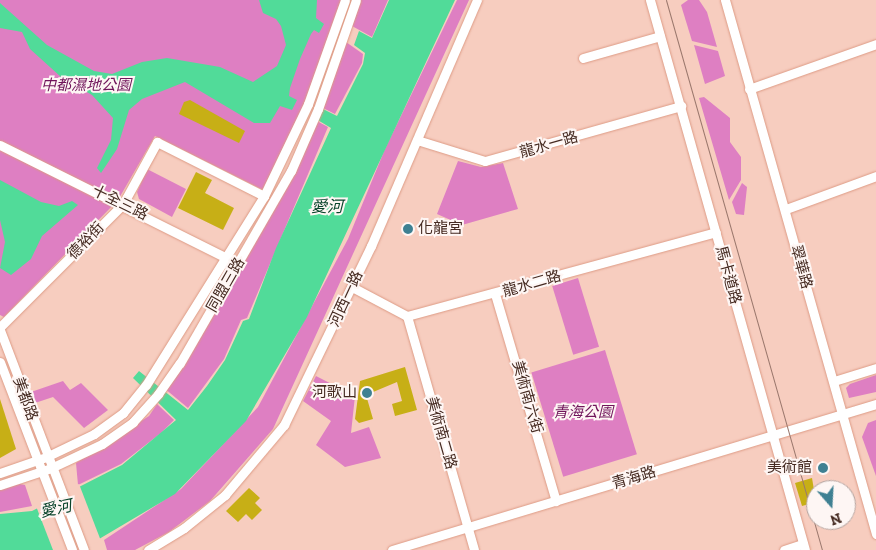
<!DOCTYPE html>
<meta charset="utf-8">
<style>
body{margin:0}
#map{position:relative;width:876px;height:550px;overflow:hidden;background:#f7cdbf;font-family:"Zilla Slab","Noto Sans TC",serif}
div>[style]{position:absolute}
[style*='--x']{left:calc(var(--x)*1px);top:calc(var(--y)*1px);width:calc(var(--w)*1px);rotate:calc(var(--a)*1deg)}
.green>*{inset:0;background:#de7fc2;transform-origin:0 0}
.water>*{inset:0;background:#51db99}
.pier>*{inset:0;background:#f7cdbf}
.building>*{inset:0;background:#c7af16}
.roads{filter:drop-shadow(0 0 1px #dd9b85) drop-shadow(0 0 1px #dd9b85)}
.minor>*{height:9px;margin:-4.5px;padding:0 4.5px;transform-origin:4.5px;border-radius:4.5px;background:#fff}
.tram>*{height:1px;margin:-0.5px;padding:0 0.5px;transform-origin:0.5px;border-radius:0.5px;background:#9b786d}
.dots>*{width:14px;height:14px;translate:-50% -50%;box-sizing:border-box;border:2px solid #fef6f4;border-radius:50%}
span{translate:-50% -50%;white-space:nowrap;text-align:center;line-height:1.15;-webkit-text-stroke:4px #fef6f4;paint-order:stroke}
.park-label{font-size:15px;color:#70155b;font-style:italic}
.street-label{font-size:15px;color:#452a21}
.poi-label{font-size:15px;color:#452a21}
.left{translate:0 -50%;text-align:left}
.right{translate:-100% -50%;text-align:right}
.water-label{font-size:16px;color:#09442b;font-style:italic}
.north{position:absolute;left:806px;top:480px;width:50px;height:50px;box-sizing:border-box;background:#fef6f4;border:1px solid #b4a4a0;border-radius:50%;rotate:161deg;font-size:14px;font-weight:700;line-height:20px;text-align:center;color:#452a21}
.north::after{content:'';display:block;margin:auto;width:18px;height:22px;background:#3f8092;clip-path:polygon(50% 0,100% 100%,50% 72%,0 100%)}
</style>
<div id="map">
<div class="green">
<div style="clip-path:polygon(0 0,342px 0,304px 104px,263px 190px,155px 136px,118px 200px,4px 317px,0 315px)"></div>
<div style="clip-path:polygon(360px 0,388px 0,372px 37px,352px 26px)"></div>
<div style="clip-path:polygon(457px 0,469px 0,273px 429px,210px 501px,169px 532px,135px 550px,107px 550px,104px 540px,181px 489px,258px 407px,348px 239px,385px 149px)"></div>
<div style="clip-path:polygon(688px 0,699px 0,707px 12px,717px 47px,692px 41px,681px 5px)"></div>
<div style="clip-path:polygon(346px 42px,363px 54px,362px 63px,335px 114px,321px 107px)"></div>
<div style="clip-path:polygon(694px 45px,718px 51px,725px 76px,705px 84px)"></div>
<div style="clip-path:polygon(704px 97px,730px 118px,730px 142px,741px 157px,741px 180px,729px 200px,699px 98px)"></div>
<div style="clip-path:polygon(315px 120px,328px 127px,247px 318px,241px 320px,224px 359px,188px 408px,164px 388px)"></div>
<div style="clip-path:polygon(458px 161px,481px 167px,503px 163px,518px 209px,462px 225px,437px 214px)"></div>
<div style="clip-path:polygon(147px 169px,186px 189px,172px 217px,139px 199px,137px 192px)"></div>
<div style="clip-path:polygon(742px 183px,747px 187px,744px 215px,736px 214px,732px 202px)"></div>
<div style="left:578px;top:278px;width:72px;height:27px;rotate:73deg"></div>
<div style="left:605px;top:350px;width:109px;height:77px;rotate:73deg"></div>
<div style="clip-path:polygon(876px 375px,876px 392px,849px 398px,846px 388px,850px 384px)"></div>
<div style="clip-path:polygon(316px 376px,355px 396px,351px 433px,369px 427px,381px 458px,345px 467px,316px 445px,331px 421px,303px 401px)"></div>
<div style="clip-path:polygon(63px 381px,70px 390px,81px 383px,108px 410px,84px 428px,53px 397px,35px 403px,31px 392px)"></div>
<div style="clip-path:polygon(157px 404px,174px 420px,161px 433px,121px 464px,78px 485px,76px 463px,149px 416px)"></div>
<div style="clip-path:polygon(876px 420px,876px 476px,862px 437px,868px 423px)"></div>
<div style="clip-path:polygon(20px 484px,25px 485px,32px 506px,0 512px,0 489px)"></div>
</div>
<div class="water">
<div style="clip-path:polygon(259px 0,317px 0,316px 18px,324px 24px,319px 33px,314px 30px,311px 34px,300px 59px,290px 88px,289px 96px,297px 100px,292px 110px,280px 106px,270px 123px,254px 123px,185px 82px,142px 99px,129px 110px,117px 149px,101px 173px,97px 168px,111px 140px,113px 118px,92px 95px,61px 77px,30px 49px,22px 32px,0 28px,0 3px,47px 45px,94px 71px,112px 74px,142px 62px,167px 58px,220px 67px,253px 82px,277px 66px,286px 45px,281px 26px,276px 19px,263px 13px)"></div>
<div style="clip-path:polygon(389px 0,455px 0,307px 317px,246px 421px,175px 494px,94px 542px,61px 550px,0 550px,0 514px,32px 511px,122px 465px,176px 420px,133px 378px,139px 371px,188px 410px,207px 386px,225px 360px,243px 321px,249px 319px,276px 248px,331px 128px,316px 119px,321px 108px,337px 116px,363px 64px,365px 53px,354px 45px,359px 31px,372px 38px)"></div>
<div style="clip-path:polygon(0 180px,41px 202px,59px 206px,72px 201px,78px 205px,42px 236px,31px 259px,11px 275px,0 268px,5px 242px,0 220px)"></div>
</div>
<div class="pier">
<div style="clip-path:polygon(79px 484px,101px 541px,72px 550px,53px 550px,36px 506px)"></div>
</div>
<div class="building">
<div style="clip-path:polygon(190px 100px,245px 131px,239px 143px,179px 114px,184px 102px)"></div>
<div style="clip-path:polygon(196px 172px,212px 180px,205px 193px,234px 208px,223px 230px,178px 208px)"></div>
<div style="clip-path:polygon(405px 367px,417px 410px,395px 416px,392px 404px,402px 401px,397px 382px,366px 395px,373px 419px,359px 423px,355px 419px,360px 381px)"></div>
<div style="clip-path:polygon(0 399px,16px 449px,0 458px)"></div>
<div style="clip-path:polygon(812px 478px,816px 502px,802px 506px,795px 483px)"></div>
<div style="clip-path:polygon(249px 488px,260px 498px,255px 503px,262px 510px,252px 520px,246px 514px,238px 522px,226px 511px)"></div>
</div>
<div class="roads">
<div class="minor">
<div style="--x:650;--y:0;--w:571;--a:74.26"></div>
<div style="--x:725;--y:0;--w:555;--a:74.21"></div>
<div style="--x:583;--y:58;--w:80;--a:-15.9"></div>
<div style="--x:749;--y:89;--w:135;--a:-19.5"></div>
<div style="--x:417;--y:140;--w:71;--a:17.2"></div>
<div style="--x:485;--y:161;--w:204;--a:-15.7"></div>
<div style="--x:0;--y:145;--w:267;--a:26.5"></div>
<div style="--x:786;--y:209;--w:96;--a:-20.1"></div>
<div style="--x:352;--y:287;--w:62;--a:27.8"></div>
<div style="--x:407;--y:316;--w:320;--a:-15.2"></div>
<div style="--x:495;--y:294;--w:216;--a:73.6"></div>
<div style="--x:407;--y:316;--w:243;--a:74"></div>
<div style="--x:0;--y:327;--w:174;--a:-45"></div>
<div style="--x:123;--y:204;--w:71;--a:-61.3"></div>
<div style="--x:157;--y:142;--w:120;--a:26.8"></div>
<div style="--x:0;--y:330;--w:235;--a:69.1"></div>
<div style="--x:0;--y:362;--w:201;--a:69"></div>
<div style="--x:834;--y:381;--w:44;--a:-17.2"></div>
<div style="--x:0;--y:473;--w:49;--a:-19.2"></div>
<div style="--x:46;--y:457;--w:53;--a:-25.6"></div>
<div style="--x:94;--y:434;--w:36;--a:-36"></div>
<div style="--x:123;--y:413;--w:36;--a:-51"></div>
<div style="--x:146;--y:385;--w:223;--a:-58"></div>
<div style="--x:264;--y:196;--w:102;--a:-64.4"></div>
<div style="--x:308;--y:104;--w:110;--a:-70.4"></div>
<div style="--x:0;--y:485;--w:54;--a:-18.4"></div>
<div style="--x:51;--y:468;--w:56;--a:-25.2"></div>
<div style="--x:102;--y:444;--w:38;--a:-35"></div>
<div style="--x:133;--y:422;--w:38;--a:-48"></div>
<div style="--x:158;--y:394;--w:38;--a:-55"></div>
<div style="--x:180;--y:363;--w:222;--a:-60"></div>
<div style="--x:291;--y:171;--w:68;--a:-66.5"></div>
<div style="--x:318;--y:109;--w:115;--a:-70.8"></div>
<div style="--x:148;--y:550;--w:42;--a:-31.4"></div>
<div style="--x:184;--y:528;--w:53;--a:-38.8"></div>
<div style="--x:225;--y:495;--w:92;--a:-49.9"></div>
<div style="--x:284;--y:425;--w:199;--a:-64.1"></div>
<div style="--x:371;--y:246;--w:268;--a:-66.7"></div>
<div style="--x:392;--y:550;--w:506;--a:-16.79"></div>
<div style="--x:784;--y:550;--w:20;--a:-18"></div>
</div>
</div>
<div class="tram">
<div style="--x:666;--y:0;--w:572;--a:74.16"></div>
</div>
<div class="dots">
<div style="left:408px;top:229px;background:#3f8092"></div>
<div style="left:367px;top:393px;background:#3f8092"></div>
<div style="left:823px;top:468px;background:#3f8092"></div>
</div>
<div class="park-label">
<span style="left:86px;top:86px">中都濕地公園</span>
<span style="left:583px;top:413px">青海公園</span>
</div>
<div class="street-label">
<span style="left:549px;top:145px;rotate:-16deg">龍水一路</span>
<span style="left:120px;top:203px;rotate:26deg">十全三路</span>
<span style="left:86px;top:241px;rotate:-46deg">德裕街</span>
<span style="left:801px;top:267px;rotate:75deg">翠華路</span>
<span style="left:728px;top:275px;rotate:75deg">馬卡道路</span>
<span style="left:532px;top:284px;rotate:-16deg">龍水二路</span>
<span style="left:226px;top:285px;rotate:-60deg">同盟三路</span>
<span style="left:346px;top:299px;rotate:-65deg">河西一路</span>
<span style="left:527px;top:397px;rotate:74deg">美術南六街</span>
<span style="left:25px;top:399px;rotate:70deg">美都路</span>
<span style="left:441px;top:433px;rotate:74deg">美術南二路</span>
<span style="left:634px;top:478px;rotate:-17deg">青海路</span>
</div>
<div class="poi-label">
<span class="left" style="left:418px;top:229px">化龍宮</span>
<span class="right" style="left:357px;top:393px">河歌山</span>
<span class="right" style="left:812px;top:468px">美術館</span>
</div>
<div class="water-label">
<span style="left:327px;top:207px">愛河</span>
<span style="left:56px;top:509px;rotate:-12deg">愛河</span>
</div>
<div class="north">N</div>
</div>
